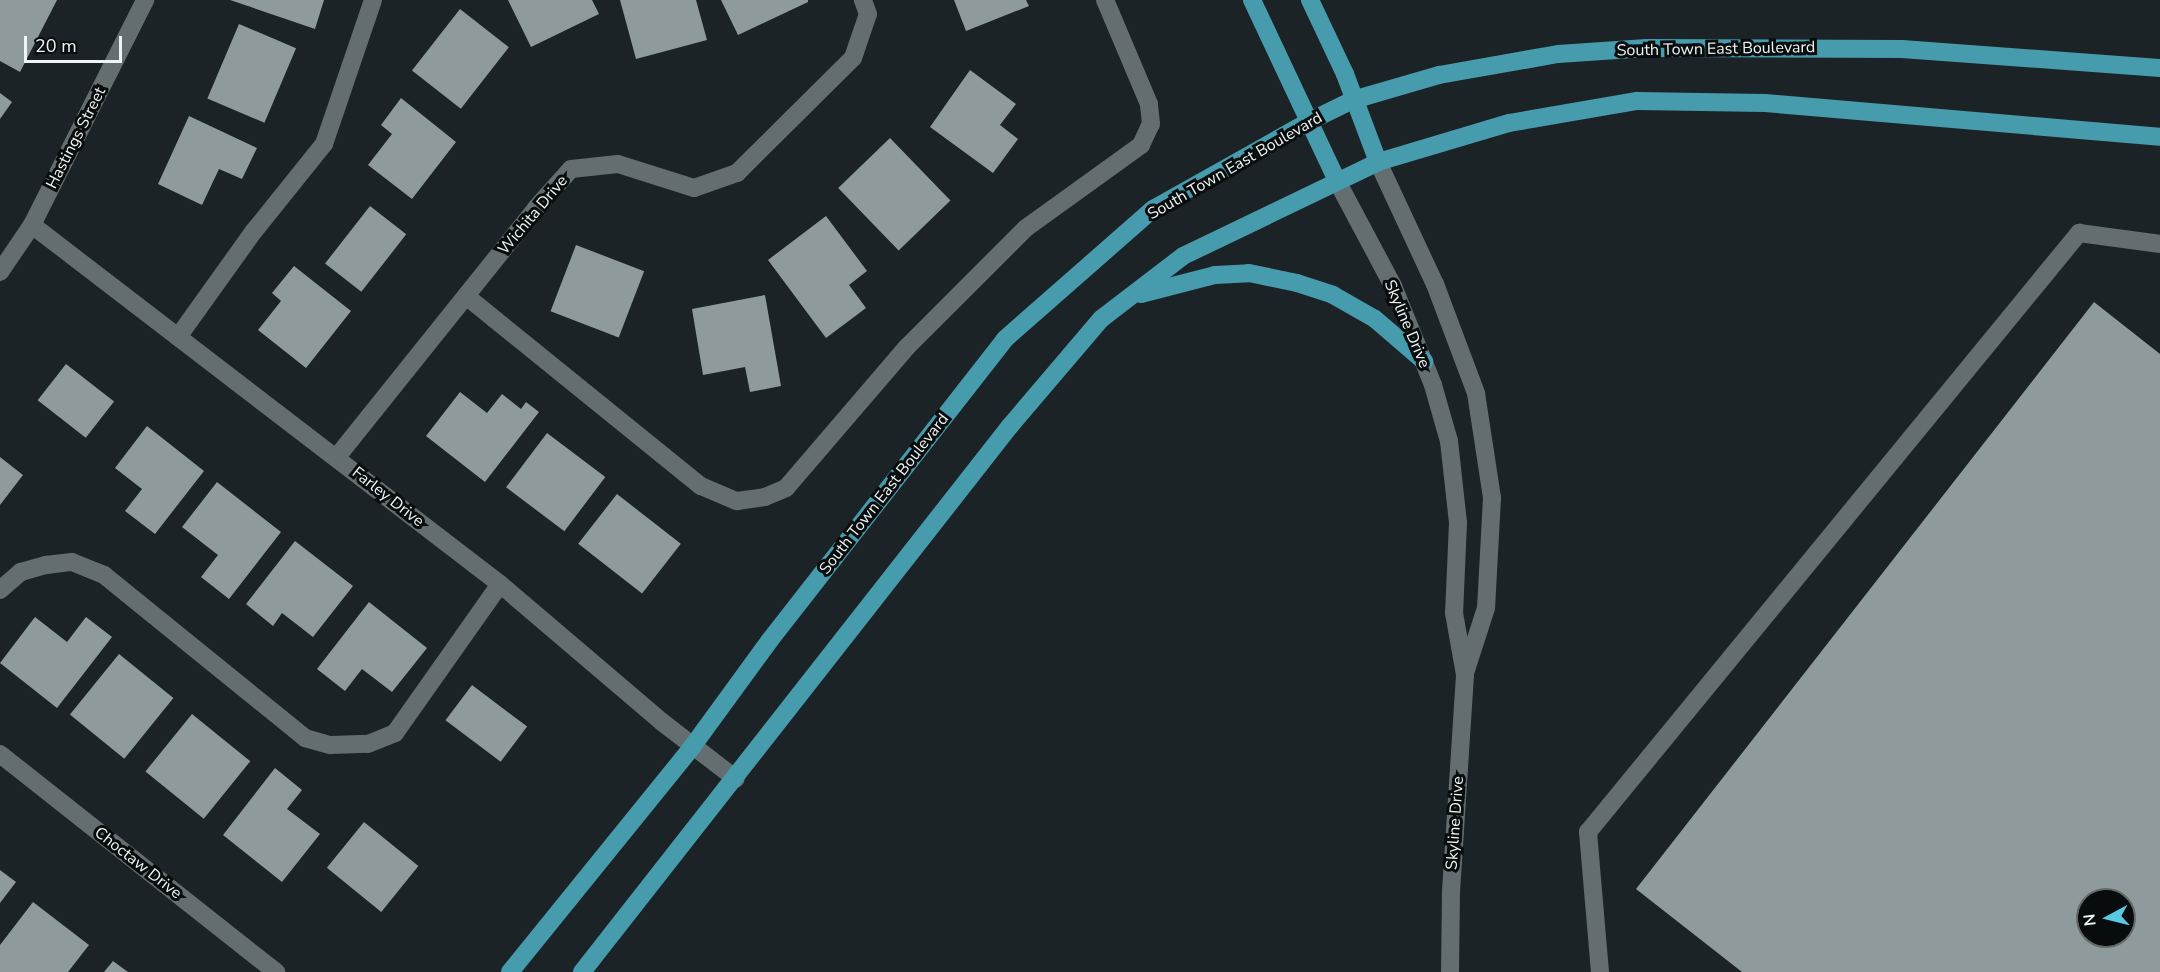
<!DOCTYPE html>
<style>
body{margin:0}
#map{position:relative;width:2160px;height:972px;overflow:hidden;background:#1b2326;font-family:"Nunito Sans",sans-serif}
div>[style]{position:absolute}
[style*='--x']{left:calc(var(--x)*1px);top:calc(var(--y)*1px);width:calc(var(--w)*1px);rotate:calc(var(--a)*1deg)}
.building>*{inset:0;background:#8f9a9c;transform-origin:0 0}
.minor>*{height:18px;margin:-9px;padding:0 9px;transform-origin:9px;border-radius:9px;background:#646e70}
.major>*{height:18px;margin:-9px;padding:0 9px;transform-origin:9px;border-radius:9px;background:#469bad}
span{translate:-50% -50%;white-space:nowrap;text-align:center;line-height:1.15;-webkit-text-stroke:6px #080c0d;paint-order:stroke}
.street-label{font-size:16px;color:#eef4f5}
.north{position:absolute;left:2076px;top:888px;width:60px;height:60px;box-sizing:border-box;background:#080c0d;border:2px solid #64696a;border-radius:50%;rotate:263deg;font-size:16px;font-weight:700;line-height:24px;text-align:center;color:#eef4f5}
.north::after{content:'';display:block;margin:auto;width:21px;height:27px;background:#57c9e2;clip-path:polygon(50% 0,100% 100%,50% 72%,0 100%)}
.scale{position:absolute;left:24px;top:36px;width:98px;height:27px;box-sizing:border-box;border:3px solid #eef4f5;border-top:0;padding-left:8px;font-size:18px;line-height:21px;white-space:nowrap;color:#eef4f5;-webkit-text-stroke:4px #080c0d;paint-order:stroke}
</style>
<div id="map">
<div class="building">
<div style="clip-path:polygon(0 0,57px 0,20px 72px,0 61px)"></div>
<div style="clip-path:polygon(230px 0,324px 0,315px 29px)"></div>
<div style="clip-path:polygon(508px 0,592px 0,599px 14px,531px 47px)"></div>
<div style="clip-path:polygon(620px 0,696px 0,707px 40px,636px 59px)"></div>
<div style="clip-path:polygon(721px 0,808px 0,808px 2px,738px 35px)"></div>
<div style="clip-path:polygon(954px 0,1026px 0,1029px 6px,966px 31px)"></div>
<div style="left:460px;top:9px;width:62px;height:78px;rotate:38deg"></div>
<div style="left:239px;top:24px;width:62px;height:81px;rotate:23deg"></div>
<div style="clip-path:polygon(970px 70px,1016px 104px,1000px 125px,1018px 139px,993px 173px,930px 127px)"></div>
<div style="clip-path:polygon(0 93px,12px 102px,0 119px)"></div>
<div style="clip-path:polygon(401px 98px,456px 142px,412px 199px,368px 165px,392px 134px,381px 125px)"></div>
<div style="clip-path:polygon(189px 116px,257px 148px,242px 179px,219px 169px,202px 205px,158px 184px)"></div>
<div style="left:890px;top:138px;width:87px;height:72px;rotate:46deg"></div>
<div style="left:370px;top:206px;width:46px;height:73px;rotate:38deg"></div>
<div style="clip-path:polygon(826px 216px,867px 271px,849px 285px,866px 308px,826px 338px,768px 260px)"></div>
<div style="left:576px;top:245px;width:73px;height:71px;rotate:21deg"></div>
<div style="clip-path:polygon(294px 266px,351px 311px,306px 368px,258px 330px,281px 301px,272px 293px)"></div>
<div style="clip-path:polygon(765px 295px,781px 386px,750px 392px,745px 367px,703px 375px,692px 309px)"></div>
<div style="clip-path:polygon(evenodd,2094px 302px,2160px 354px,2160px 972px,1742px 972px,1636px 889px,2094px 302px,2088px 900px,2124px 900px,2124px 936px,2088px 936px,2088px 900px)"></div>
<div style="left:66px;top:364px;width:61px;height:46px;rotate:38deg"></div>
<div style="clip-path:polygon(460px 392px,487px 413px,502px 394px,521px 409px,526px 402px,539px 412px,485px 482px,426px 436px)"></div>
<div style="clip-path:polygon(147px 426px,204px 471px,155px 534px,125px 511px,142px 489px,115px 468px)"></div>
<div style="left:547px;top:433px;width:73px;height:68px;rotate:37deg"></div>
<div style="clip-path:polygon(0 457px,23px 475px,0 505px)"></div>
<div style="clip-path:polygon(217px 482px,281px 532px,229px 599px,201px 577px,218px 555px,182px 527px)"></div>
<div style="left:617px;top:494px;width:81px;height:63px;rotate:38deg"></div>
<div style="clip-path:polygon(295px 541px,353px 586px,313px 637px,282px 613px,273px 626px,246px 604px)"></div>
<div style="clip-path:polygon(369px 602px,427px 648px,392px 692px,362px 669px,345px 691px,317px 669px)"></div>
<div style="clip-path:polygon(35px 617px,67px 642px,86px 617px,112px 637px,57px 708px,0 663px)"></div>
<div style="left:119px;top:654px;width:70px;height:78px;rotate:39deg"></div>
<div style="left:472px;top:685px;width:69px;height:44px;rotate:37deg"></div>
<div style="left:192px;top:714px;width:75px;height:74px;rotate:39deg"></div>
<div style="clip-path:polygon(275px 768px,302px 790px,287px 809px,320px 834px,282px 882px,223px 835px)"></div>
<div style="left:364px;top:822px;width:70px;height:59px;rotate:39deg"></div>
<div style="clip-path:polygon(0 870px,16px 882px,0 903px)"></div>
<div style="clip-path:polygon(33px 902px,89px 945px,68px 972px,0 972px,0 945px)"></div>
<div style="clip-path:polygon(113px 961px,128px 972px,104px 972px)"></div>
</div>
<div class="minor">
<div style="--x:1378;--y:162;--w:135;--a:65"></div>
<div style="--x:1435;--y:284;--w:116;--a:69.4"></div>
<div style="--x:1476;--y:393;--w:106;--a:81.3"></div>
<div style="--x:1492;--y:498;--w:110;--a:93.1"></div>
<div style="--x:1486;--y:608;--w:68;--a:107.9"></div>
<div style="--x:1337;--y:181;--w:119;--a:61.9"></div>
<div style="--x:1393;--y:286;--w:107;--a:68"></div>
<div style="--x:1433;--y:385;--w:58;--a:74.1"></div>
<div style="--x:1449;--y:441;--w:82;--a:83.7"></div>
<div style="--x:1458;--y:523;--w:90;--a:92.5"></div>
<div style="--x:1454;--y:613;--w:63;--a:79.9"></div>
<div style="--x:1465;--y:675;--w:217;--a:93.7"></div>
<div style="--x:1451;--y:892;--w:80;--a:90.7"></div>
<div style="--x:32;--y:225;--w:590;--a:37.49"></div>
<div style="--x:500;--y:584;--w:213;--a:40.4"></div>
<div style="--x:662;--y:722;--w:93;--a:37.6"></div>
<div style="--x:0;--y:272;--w:57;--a:-55.8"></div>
<div style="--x:32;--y:225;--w:252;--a:-63.3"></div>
<div style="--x:466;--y:296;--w:302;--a:39"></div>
<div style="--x:701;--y:486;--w:39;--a:23"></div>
<div style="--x:737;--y:501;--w:28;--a:-8"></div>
<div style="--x:765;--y:497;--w:23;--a:-23"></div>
<div style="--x:786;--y:488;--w:186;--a:-49.4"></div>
<div style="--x:907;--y:347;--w:168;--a:-45"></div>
<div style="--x:1026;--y:228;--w:142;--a:-35.8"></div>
<div style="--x:1141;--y:145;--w:23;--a:-65"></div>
<div style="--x:1151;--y:124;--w:20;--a:-96"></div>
<div style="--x:1149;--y:104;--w:113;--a:-112.9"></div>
<div style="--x:178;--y:337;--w:130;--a:-54.4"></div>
<div style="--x:254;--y:231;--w:112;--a:-51.2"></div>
<div style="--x:324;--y:144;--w:152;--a:-71.2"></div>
<div style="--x:336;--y:458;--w:320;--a:-51.3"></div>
<div style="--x:536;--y:208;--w:52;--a:-48.1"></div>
<div style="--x:571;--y:169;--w:47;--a:-6.1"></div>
<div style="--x:618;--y:164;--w:80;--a:17.5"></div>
<div style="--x:694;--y:188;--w:46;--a:-19.2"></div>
<div style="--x:737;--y:173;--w:163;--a:-44.8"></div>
<div style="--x:853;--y:58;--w:46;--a:-71.2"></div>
<div style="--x:868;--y:14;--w:15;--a:-110"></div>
<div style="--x:0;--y:590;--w:28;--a:-41"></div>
<div style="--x:21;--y:572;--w:26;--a:-16"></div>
<div style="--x:46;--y:565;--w:26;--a:-7"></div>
<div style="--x:72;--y:562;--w:35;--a:22"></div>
<div style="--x:104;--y:575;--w:259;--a:39"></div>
<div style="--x:305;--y:738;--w:26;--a:16"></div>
<div style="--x:330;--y:745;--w:38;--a:-2"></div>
<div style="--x:368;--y:744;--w:29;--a:-22"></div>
<div style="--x:395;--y:733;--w:182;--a:-54.8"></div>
<div style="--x:0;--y:754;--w:352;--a:38.3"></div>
<div style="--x:1600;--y:972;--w:141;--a:-94.9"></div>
<div style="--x:1588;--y:832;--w:775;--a:-50.66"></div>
<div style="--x:2079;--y:233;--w:82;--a:7.7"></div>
</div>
<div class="major">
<div style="--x:1252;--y:0;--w:200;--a:64.8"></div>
<div style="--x:1310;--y:0;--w:82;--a:64.7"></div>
<div style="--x:1345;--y:74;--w:94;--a:69.4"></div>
<div style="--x:1141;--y:294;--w:76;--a:-14.4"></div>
<div style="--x:1215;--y:275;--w:34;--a:-3"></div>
<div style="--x:1249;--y:273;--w:49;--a:11.8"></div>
<div style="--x:1297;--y:283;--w:38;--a:18"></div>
<div style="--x:1333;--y:295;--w:48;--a:29.7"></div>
<div style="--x:1375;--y:319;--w:65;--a:40.6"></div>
<div style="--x:510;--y:972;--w:289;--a:-51"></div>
<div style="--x:692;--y:747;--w:132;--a:-53.9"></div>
<div style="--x:770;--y:640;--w:382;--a:-52"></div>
<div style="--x:1005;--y:339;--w:197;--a:-41.3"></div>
<div style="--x:1153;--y:209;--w:178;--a:-29.3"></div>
<div style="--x:1308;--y:122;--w:50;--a:-26.1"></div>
<div style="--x:1353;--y:100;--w:90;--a:-16.2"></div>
<div style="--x:1439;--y:75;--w:121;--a:-10"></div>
<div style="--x:1558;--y:54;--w:89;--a:-3.9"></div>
<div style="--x:1647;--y:48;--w:255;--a:0.2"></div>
<div style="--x:1902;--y:49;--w:259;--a:4.2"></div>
<div style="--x:582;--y:972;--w:694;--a:-51.91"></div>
<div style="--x:1010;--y:426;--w:140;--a:-49.6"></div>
<div style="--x:1101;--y:319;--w:103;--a:-37.5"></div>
<div style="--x:1183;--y:256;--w:216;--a:-25.7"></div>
<div style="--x:1378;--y:162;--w:137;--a:-16.6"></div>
<div style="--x:1509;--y:123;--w:130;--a:-9.8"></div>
<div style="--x:1637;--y:101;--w:128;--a:0.9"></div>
<div style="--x:1765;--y:103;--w:396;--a:4.9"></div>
</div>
<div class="street-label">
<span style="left:1716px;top:49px;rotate:-1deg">South Town East Boulevard</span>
<span style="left:76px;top:138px;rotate:-63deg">Hastings Street</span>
<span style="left:1235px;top:166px;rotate:-30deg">South Town East Boulevard</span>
<span style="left:533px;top:215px;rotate:-50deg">Wichita Drive</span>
<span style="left:1407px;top:324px;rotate:67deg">Skyline Drive</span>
<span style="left:884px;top:494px;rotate:-52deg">South Town East Boulevard</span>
<span style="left:388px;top:497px;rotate:38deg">Farley Drive</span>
<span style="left:1455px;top:823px;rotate:-86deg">Skyline Drive</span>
<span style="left:138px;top:863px;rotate:38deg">Choctaw Drive</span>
</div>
<div class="north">N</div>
<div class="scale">20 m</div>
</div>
